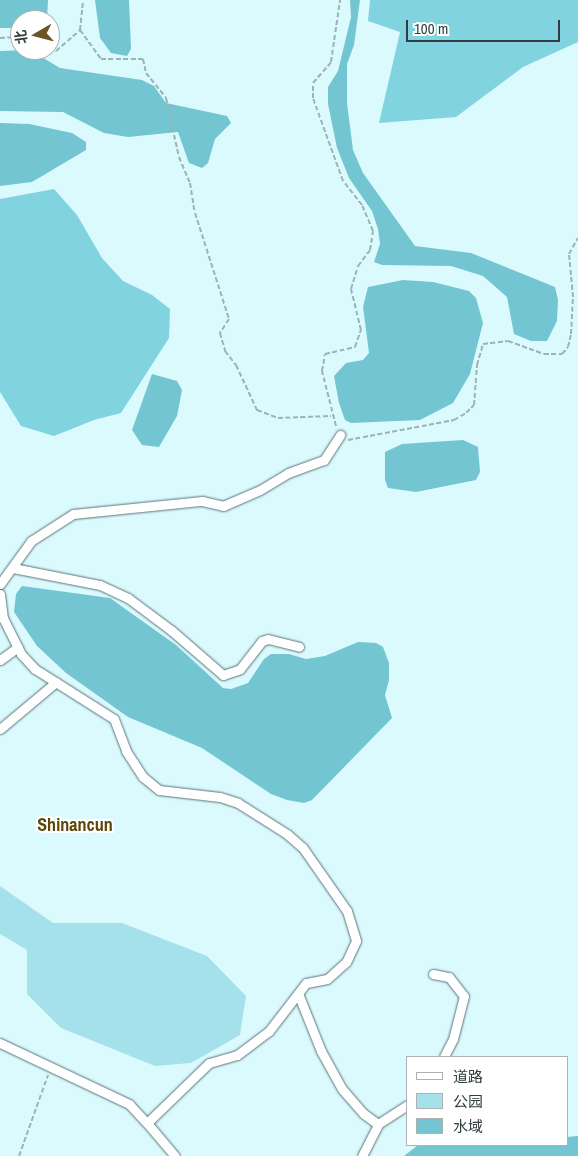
<!DOCTYPE html>
<meta charset="utf-8">
<style>
body{margin:0}
#map{position:relative;width:578px;height:1156px;overflow:hidden;background:#dbfafe;font-family:"Archivo Narrow","Noto Sans SC",sans-serif}
div>[style]{position:absolute}
[style*='--x']{left:calc(var(--x)*1px);top:calc(var(--y)*1px);width:calc(var(--w)*1px);rotate:calc(var(--a)*1deg)}
.green>*{inset:0;background:#a5e1ea}
.forest>*{inset:0;background:#80d3df}
.water>*{inset:0;background:#73c5d1}
.path>*{height:2px;margin-top:-1px;transform-origin:0;background:repeating-linear-gradient(90deg,#9bb3b6 0 5px,transparent 0 7.5px)}
.roads{filter:drop-shadow(0 0 1px #597478) drop-shadow(0 0 1px #597478)}
.minor>*{height:9px;margin:-4.5px;padding:0 4.5px;transform-origin:4.5px;border-radius:4.5px;background:#fff}
span{translate:-50% -50%;white-space:nowrap;text-align:center;line-height:1.15;-webkit-text-stroke:4px #fff;paint-order:stroke}
.quarter-label{font-size:18px;color:#5f4608;font-weight:700}
.legend{position:absolute;left:406px;top:1056px;width:162px;height:90px;box-sizing:border-box;background:#fff;border:1px solid #adb1b2;margin:0;padding:6px 9px;list-style:none;font-size:15px;color:#313d3e}
.legend li{display:flex;align-items:center;gap:10px;height:25px}
.legend b{width:25px;border:1px solid #adb1b2}
.north{position:absolute;left:10px;top:10px;width:50px;height:50px;box-sizing:border-box;background:#fff;border:1px solid #adb1b2;border-radius:50%;rotate:262deg;font-size:14px;font-weight:700;line-height:20px;text-align:center;color:#313d3e}
.north::after{content:'';display:block;margin:auto;width:18px;height:22px;background:#6b5525;clip-path:polygon(50% 0,100% 100%,50% 72%,0 100%)}
.scale{position:absolute;left:406px;top:20px;width:154px;height:22px;box-sizing:border-box;border:2px solid #313d3e;border-top:0;padding-left:6px;font-size:15px;line-height:18px;white-space:nowrap;color:#313d3e;-webkit-text-stroke:4px #fff;paint-order:stroke}
</style>
<div id="map">
<div class="green">
<div style="clip-path:polygon(0 886px,53px 923px,122px 923px,207px 956px,246px 996px,240px 1035px,191px 1063px,155px 1066px,61px 1028px,27px 994px,27px 950px,0 934px)"></div>
</div>
<div class="forest">
<div style="clip-path:polygon(370px 0,578px 0,578px 42px,523px 67px,456px 117px,379px 123px,400px 32px,368px 21px)"></div>
<div style="clip-path:polygon(54px 189px,77px 215px,102px 258px,123px 281px,152px 295px,170px 309px,169px 338px,121px 413px,94px 420px,54px 436px,21px 426px,0 392px,0 199px)"></div>
</div>
<div class="water">
<div style="clip-path:polygon(0 0,48px 0,47px 20px,20px 20px,20px 28px,0 28px)"></div>
<div style="clip-path:polygon(95px 0,129px 0,131px 49px,127px 56px,111px 53px,100px 38px)"></div>
<div style="clip-path:polygon(350px 0,360px 0,354px 45px,347px 64px,347px 103px,353px 150px,363px 173px,415px 246px,471px 253px,555px 287px,558px 300px,557px 321px,547px 341px,531px 341px,514px 334px,507px 297px,483px 276px,451px 266px,382px 265px,374px 262px,380px 244px,378px 229px,372px 211px,349px 178px,337px 148px,328px 104px,328px 87px,338px 71px,351px 17px)"></div>
<div style="clip-path:polygon(30px 50px,60px 68px,142px 80px,154px 86px,166px 103px,227px 116px,231px 123px,215px 139px,208px 163px,202px 168px,189px 163px,178px 132px,128px 137px,104px 133px,63px 112px,0 111px,0 51px)"></div>
<div style="clip-path:polygon(0 123px,29px 124px,72px 133px,86px 142px,86px 150px,32px 182px,0 186px)"></div>
<div style="clip-path:polygon(403px 280px,433px 282px,469px 291px,476px 298px,483px 323px,470px 374px,453px 403px,420px 420px,351px 423px,345px 420px,339px 403px,334px 376px,346px 363px,363px 360px,369px 353px,363px 307px,368px 287px)"></div>
<div style="clip-path:polygon(152px 374px,177px 381px,182px 390px,177px 416px,159px 447px,142px 445px,132px 430px)"></div>
<div style="clip-path:polygon(463px 440px,478px 447px,480px 472px,476px 480px,416px 492px,388px 488px,385px 480px,385px 452px,402px 444px)"></div>
<div style="clip-path:polygon(22px 586px,110px 598px,176px 645px,223px 688px,231px 689px,248px 683px,264px 659px,271px 654px,289px 654px,306px 659px,325px 656px,358px 642px,376px 643px,383px 647px,389px 663px,389px 680px,385px 695px,392px 718px,312px 800px,304px 803px,287px 800px,271px 794px,202px 748px,128px 717px,66px 673px,37px 646px,14px 612px,16px 594px)"></div>
<div style="clip-path:polygon(578px 1136px,578px 1156px,404px 1156px,418px 1145px,567px 1145px,567px 1137px)"></div>
</div>
<div class="path">
<div style="--x:80;--y:30;--w:36;--a:54"></div>
<div style="--x:101;--y:59;--w:42;--a:0"></div>
<div style="--x:143;--y:59;--w:14;--a:78"></div>
<div style="--x:146;--y:73;--w:32;--a:51"></div>
<div style="--x:166;--y:98;--w:60;--a:77.6"></div>
<div style="--x:179;--y:157;--w:28;--a:67"></div>
<div style="--x:190;--y:183;--w:30;--a:81"></div>
<div style="--x:195;--y:213;--w:111;--a:72.2"></div>
<div style="--x:229;--y:319;--w:17;--a:123"></div>
<div style="--x:220;--y:333;--w:19;--a:74"></div>
<div style="--x:225;--y:351;--w:18;--a:52"></div>
<div style="--x:236;--y:365;--w:50;--a:65"></div>
<div style="--x:257;--y:410;--w:22;--a:21"></div>
<div style="--x:278;--y:418;--w:53;--a:-2.2"></div>
<div style="--x:0;--y:38;--w:20;--a:-3"></div>
<div style="--x:50;--y:46;--w:8;--a:40"></div>
<div style="--x:56;--y:51;--w:32;--a:-41"></div>
<div style="--x:80;--y:30;--w:30;--a:-84"></div>
<div style="--x:336;--y:426;--w:57;--a:-104.3"></div>
<div style="--x:322;--y:371;--w:17;--a:-80"></div>
<div style="--x:325;--y:354;--w:31;--a:-13"></div>
<div style="--x:355;--y:347;--w:18;--a:-71"></div>
<div style="--x:361;--y:330;--w:42;--a:-103.7"></div>
<div style="--x:351;--y:289;--w:24;--a:-73"></div>
<div style="--x:358;--y:266;--w:20;--a:-53"></div>
<div style="--x:370;--y:250;--w:19;--a:-81"></div>
<div style="--x:373;--y:231;--w:28;--a:-113"></div>
<div style="--x:362;--y:205;--w:31;--a:-128"></div>
<div style="--x:343;--y:181;--w:88;--a:-109.9"></div>
<div style="--x:313;--y:98;--w:15;--a:-90"></div>
<div style="--x:313;--y:83;--w:28;--a:-49"></div>
<div style="--x:331;--y:62;--w:63;--a:-81.7"></div>
<div style="--x:348;--y:440;--w:108;--a:-10.7"></div>
<div style="--x:454;--y:420;--w:14;--a:-30"></div>
<div style="--x:466;--y:413;--w:11;--a:-45"></div>
<div style="--x:474;--y:405;--w:40;--a:-85.7"></div>
<div style="--x:477;--y:365;--w:22;--a:-74"></div>
<div style="--x:483;--y:344;--w:25;--a:-7"></div>
<div style="--x:508;--y:341;--w:38;--a:20"></div>
<div style="--x:544;--y:354;--w:18;--a:0"></div>
<div style="--x:562;--y:354;--w:9;--a:-49"></div>
<div style="--x:568;--y:347;--w:13;--a:-77"></div>
<div style="--x:571;--y:334;--w:37;--a:-87"></div>
<div style="--x:573;--y:297;--w:43;--a:-95.3"></div>
<div style="--x:569;--y:254;--w:18;--a:-61"></div>
<div style="--x:19;--y:1156;--w:86;--a:-70.3"></div>
</div>
<div class="roads">
<div class="minor">
<div style="--x:13;--y:568;--w:89;--a:11.1"></div>
<div style="--x:100;--y:585;--w:31;--a:25"></div>
<div style="--x:128;--y:598;--w:54;--a:36.7"></div>
<div style="--x:171;--y:630;--w:69;--a:40.9"></div>
<div style="--x:223;--y:675;--w:18;--a:-19"></div>
<div style="--x:240;--y:669;--w:36;--a:-52"></div>
<div style="--x:262;--y:641;--w:6;--a:-18"></div>
<div style="--x:268;--y:639;--w:32;--a:14"></div>
<div style="--x:0;--y:584;--w:53;--a:-54.2"></div>
<div style="--x:31;--y:541;--w:50;--a:-32.7"></div>
<div style="--x:73;--y:514;--w:130;--a:-5.8"></div>
<div style="--x:202;--y:501;--w:22;--a:13"></div>
<div style="--x:223;--y:506;--w:40;--a:-23.4"></div>
<div style="--x:260;--y:490;--w:33;--a:-31"></div>
<div style="--x:288;--y:473;--w:38;--a:-20"></div>
<div style="--x:324;--y:460;--w:30;--a:-57"></div>
<div style="--x:0;--y:594;--w:24;--a:83"></div>
<div style="--x:3;--y:618;--w:40;--a:63.4"></div>
<div style="--x:21;--y:654;--w:21;--a:47"></div>
<div style="--x:35;--y:669;--w:93;--a:32.3"></div>
<div style="--x:114;--y:719;--w:34;--a:69"></div>
<div style="--x:126;--y:751;--w:31;--a:57"></div>
<div style="--x:143;--y:777;--w:21;--a:39"></div>
<div style="--x:159;--y:790;--w:61;--a:6.5"></div>
<div style="--x:220;--y:797;--w:19;--a:18"></div>
<div style="--x:238;--y:803;--w:58;--a:32.3"></div>
<div style="--x:287;--y:834;--w:21;--a:41"></div>
<div style="--x:303;--y:848;--w:77;--a:55.1"></div>
<div style="--x:347;--y:911;--w:31;--a:73"></div>
<div style="--x:356;--y:941;--w:23;--a:115"></div>
<div style="--x:346;--y:962;--w:25;--a:138"></div>
<div style="--x:327;--y:979;--w:21;--a:169"></div>
<div style="--x:306;--y:983;--w:61;--a:127.6"></div>
<div style="--x:269;--y:1031;--w:40;--a:143"></div>
<div style="--x:237;--y:1055;--w:29;--a:164"></div>
<div style="--x:209;--y:1063;--w:86;--a:135.9"></div>
<div style="--x:147;--y:1123;--w:43;--a:49.7"></div>
<div style="--x:0;--y:660;--w:22;--a:-36"></div>
<div style="--x:0;--y:729;--w:73;--a:-40"></div>
<div style="--x:433;--y:974;--w:16;--a:11"></div>
<div style="--x:449;--y:977;--w:24;--a:52"></div>
<div style="--x:464;--y:996;--w:44;--a:104.3"></div>
<div style="--x:453;--y:1039;--w:20;--a:117"></div>
<div style="--x:299;--y:996;--w:59;--a:68.2"></div>
<div style="--x:321;--y:1051;--w:43;--a:61.1"></div>
<div style="--x:342;--y:1089;--w:33;--a:49"></div>
<div style="--x:364;--y:1114;--w:17;--a:36"></div>
<div style="--x:0;--y:1043;--w:143;--a:25.3"></div>
<div style="--x:129;--y:1104;--w:26;--a:47"></div>
<div style="--x:362;--y:1156;--w:36;--a:-63"></div>
<div style="--x:378;--y:1124;--w:35;--a:-33"></div>
</div>
</div>
<div class="quarter-label">
<span style="left:75px;top:825px">Shinancun</span>
</div>
<ul class="legend">
<li><b style="height:6px;background:#fff"></b>道路</li>
<li><b style="height:14px;background:#a5e1ea"></b>公园</li>
<li><b style="height:14px;background:#73c5d1"></b>水域</li>
</ul>
<div class="north">北</div>
<div class="scale">100 m</div>
</div>
